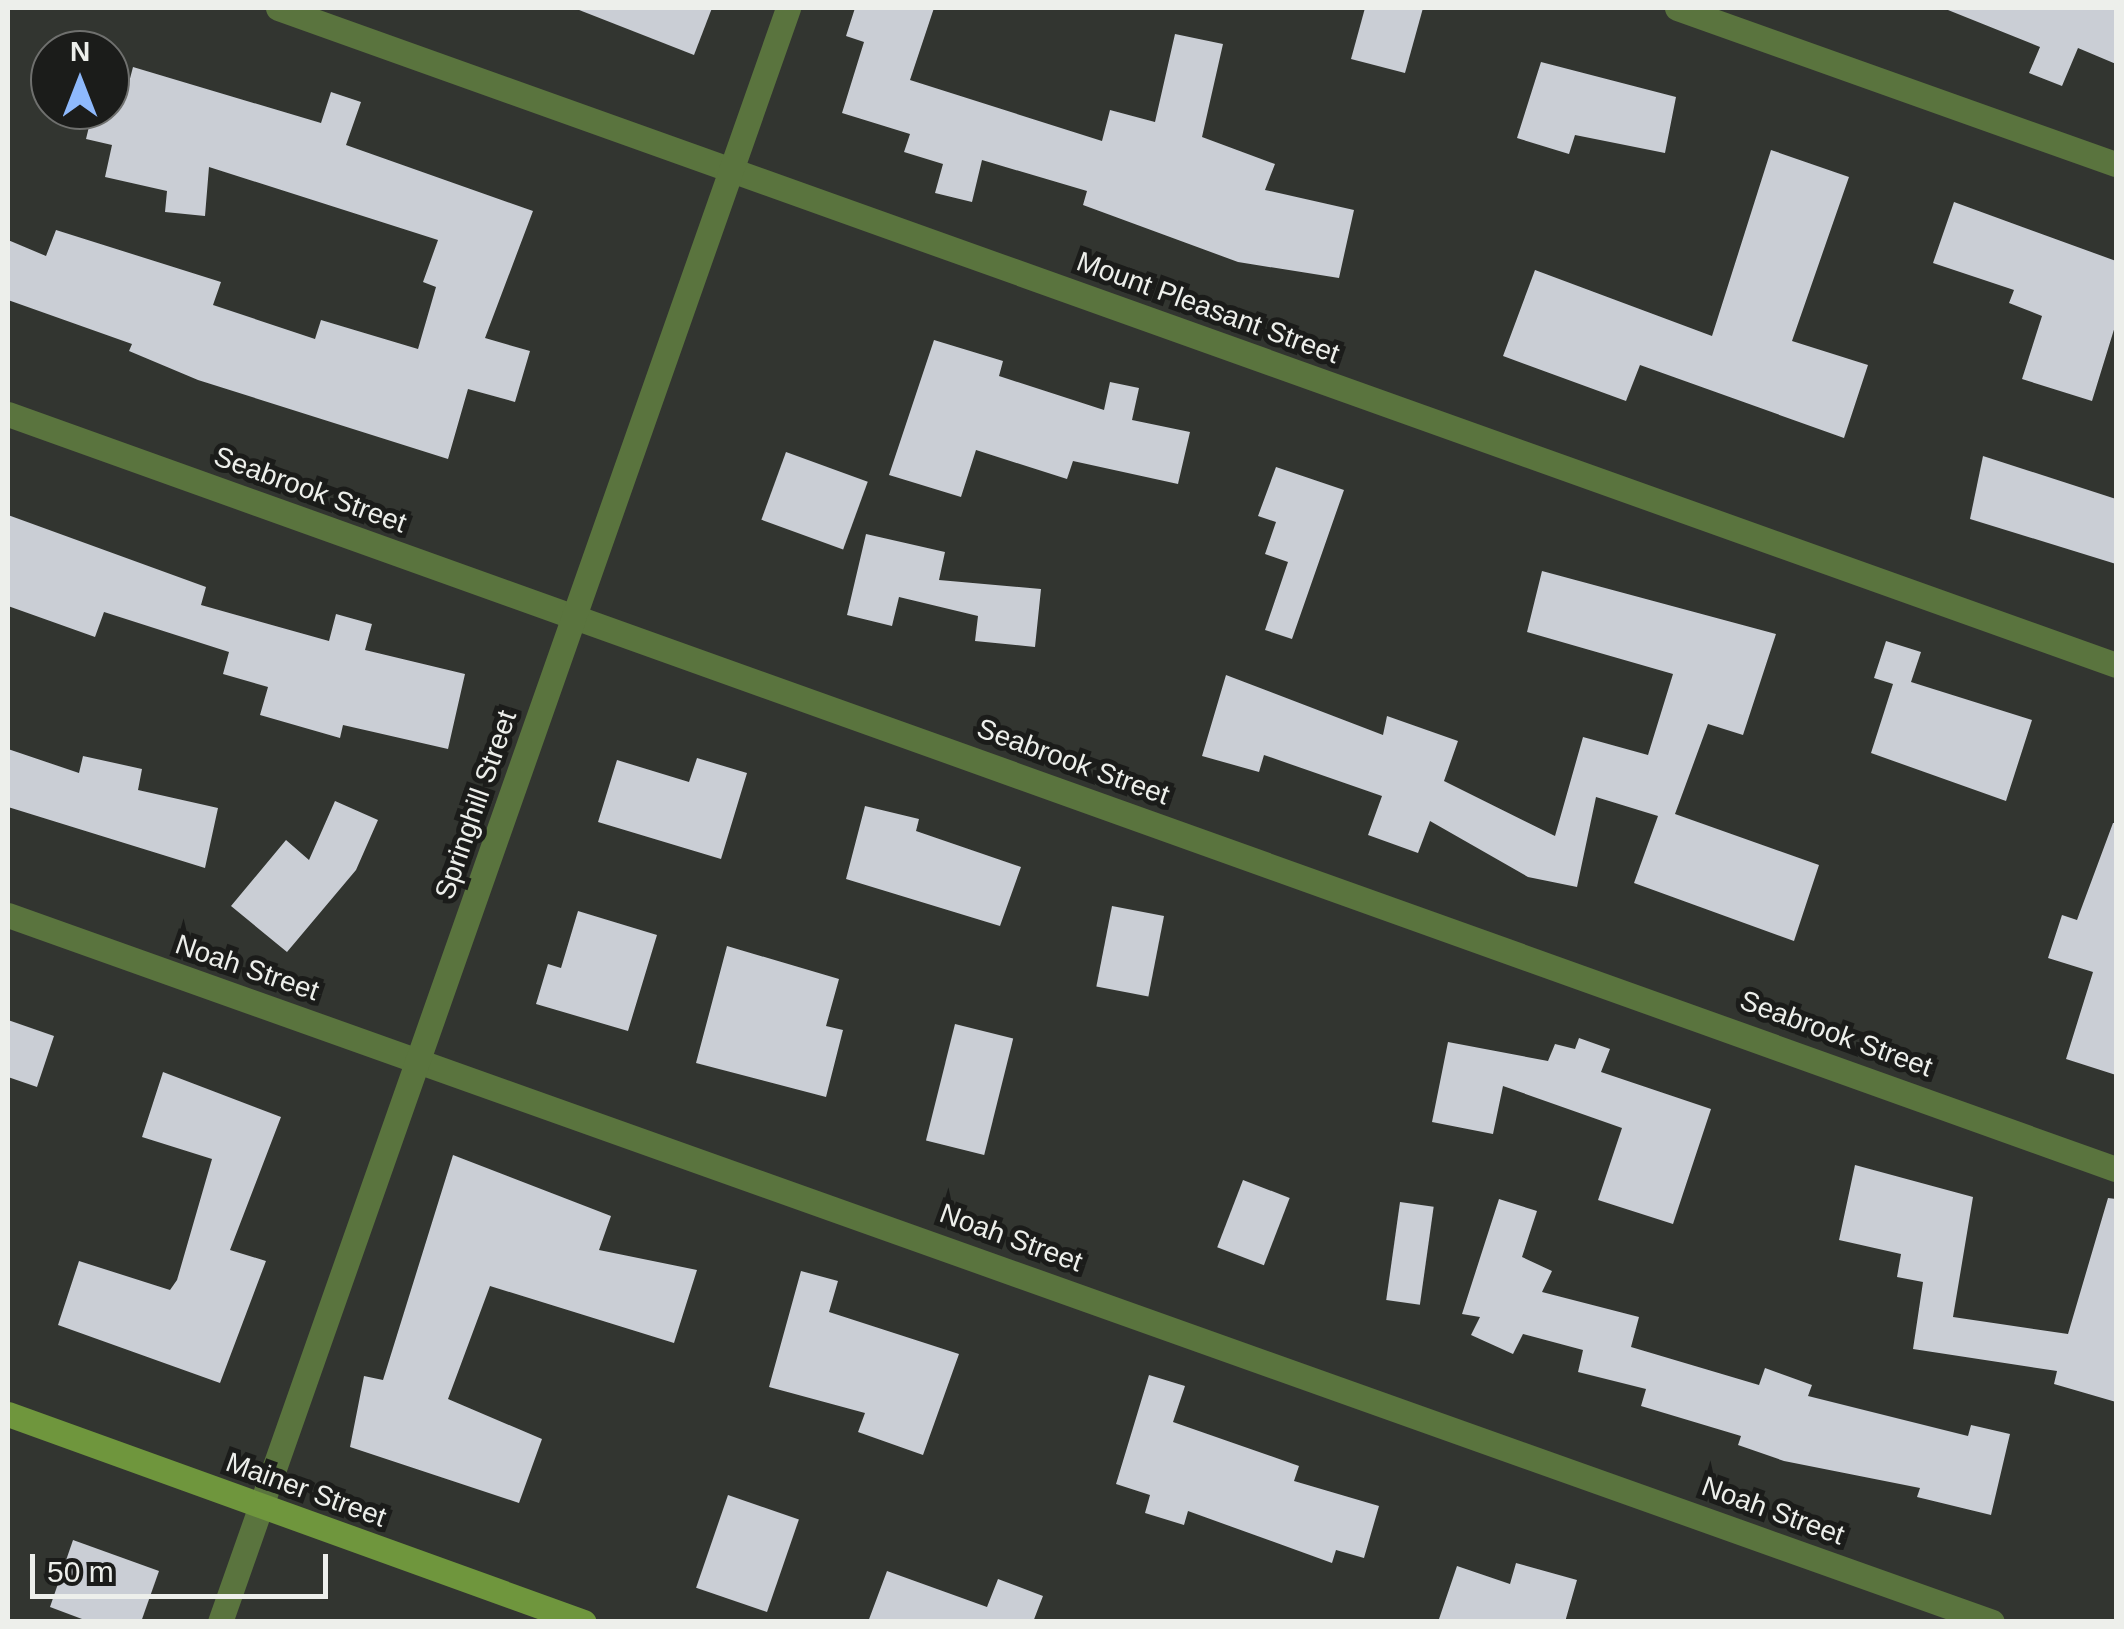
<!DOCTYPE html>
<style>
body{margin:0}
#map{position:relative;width:2124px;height:1629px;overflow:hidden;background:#323530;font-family:Arial,sans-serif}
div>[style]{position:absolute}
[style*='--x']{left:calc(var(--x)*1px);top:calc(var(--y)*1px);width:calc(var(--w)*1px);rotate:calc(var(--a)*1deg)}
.building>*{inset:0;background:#caced5;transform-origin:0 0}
.street>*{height:25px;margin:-12.5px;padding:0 12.5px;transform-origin:12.5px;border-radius:12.5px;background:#5a743e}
.secondary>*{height:25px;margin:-12.5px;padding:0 12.5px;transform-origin:12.5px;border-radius:12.5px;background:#6f963d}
span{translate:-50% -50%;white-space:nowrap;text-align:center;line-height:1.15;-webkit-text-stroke:10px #1b1c1a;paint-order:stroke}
.street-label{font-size:28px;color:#edefeb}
.frame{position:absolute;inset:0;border:10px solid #edefeb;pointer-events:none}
.north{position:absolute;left:30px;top:30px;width:100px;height:100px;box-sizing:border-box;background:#1b1c1a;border:2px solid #6f706e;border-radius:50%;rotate:0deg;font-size:28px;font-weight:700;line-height:40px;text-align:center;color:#edefeb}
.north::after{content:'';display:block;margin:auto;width:35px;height:45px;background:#8eb9fc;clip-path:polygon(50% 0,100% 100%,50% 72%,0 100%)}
.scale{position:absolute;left:30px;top:1554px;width:298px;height:45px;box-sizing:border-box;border:5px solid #edefeb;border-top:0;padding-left:12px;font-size:30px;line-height:35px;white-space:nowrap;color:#edefeb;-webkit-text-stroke:8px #1b1c1a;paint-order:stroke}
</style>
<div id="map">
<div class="building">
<div style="clip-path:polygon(574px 8px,712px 8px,694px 55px)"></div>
<div style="clip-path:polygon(855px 8px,934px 8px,910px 80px,1102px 141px,1110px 110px,1155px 122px,1175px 34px,1223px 44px,1202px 137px,1275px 164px,1265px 190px,1354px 210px,1339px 278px,1238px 262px,1083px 205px,1087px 191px,982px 160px,972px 202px,935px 193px,943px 164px,904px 152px,910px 134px,842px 113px,864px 42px,846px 36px)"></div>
<div style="clip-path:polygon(1365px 8px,1423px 8px,1405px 73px,1351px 59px)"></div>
<div style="clip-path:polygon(1943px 8px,2116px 8px,2116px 64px,2078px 48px,2062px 86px,2029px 73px,2040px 47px)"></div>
<div style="clip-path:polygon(1541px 62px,1676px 97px,1665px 153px,1575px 135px,1569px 154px,1517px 138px)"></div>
<div style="clip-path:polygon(133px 67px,321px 123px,331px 92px,361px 102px,346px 145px,533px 211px,485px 338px,530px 351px,515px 402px,468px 389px,448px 459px,198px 380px,129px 351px,132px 344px,8px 300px,8px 240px,46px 256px,56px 230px,221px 282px,213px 305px,315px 339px,321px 320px,418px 349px,436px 287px,423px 282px,438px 240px,209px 167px,205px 216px,165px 212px,167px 191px,105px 177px,112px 145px,86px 139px,93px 110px,110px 110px,110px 91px,126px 94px)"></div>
<div style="clip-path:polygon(1771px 150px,1849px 177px,1792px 341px,1868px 365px,1844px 438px,1640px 365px,1626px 401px,1503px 356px,1535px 270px,1712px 336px)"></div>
<div style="clip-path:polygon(1954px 202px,2116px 261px,2116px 323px,2092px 401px,2022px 379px,2042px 316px,2009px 303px,2014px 290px,1933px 263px)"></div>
<div style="clip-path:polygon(934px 340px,1003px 361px,999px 376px,1104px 410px,1110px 382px,1139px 388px,1132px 420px,1190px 432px,1178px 484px,1073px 461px,1067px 479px,976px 450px,961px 497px,889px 475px)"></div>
<div style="left:786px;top:452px;width:87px;height:72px;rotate:20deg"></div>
<div style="clip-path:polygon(1983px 456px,2116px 499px,2116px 564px,1970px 519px)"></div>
<div style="clip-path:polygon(1276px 467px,1344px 490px,1292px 639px,1265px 630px,1288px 562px,1265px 554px,1276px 522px,1258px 516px)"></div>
<div style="clip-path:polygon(8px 515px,206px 587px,201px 605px,329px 641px,336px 614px,372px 624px,365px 650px,465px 674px,448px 749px,343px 725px,340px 738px,260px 715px,268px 687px,223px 674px,229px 652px,104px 612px,95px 637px,8px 606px)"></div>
<div style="clip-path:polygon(866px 534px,945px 552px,939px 580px,1041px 589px,1035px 647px,975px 641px,978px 616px,899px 597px,892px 626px,847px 615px)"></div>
<div style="clip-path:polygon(1542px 571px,1776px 634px,1743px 735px,1708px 724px,1675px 814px,1819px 865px,1794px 941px,1634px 883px,1658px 816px,1596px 797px,1577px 887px,1528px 877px,1430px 821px,1418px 853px,1368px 835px,1382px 796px,1264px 755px,1259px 772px,1202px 756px,1226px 675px,1383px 735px,1387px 716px,1458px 741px,1444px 781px,1555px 836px,1583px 737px,1648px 755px,1673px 674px,1527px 632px)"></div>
<div style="clip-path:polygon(1886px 641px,1921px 652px,1911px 682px,2032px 720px,2006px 801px,1871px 753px,1893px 684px,1874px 678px)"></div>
<div style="clip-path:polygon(8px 749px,79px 773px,83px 756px,142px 769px,138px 790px,218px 808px,205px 868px,8px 807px)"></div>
<div style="clip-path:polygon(697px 758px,747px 773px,721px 859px,598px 822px,617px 760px,689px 782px)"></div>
<div style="clip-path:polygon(335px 801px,378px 820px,356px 870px,287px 952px,231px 906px,286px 840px,309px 860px)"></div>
<div style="clip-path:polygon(865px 806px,919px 819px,916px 831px,1021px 867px,1000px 926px,846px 879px)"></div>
<div style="clip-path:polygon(2113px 823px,2116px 823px,2116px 1075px,2066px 1059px,2093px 972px,2048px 958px,2062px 915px,2077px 920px)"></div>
<div style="left:1112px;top:906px;width:53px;height:82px;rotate:11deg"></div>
<div style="clip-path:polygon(578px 911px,657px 935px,628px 1031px,536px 1004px,548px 964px,561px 968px)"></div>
<div style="clip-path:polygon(727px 946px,839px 979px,826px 1026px,843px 1030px,826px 1097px,696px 1063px)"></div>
<div style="clip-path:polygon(8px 1020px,54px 1036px,37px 1087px,8px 1077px)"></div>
<div style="left:955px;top:1024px;width:60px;height:120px;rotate:14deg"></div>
<div style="clip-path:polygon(1579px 1038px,1610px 1049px,1601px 1072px,1711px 1109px,1673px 1224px,1598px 1200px,1622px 1128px,1503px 1086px,1493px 1134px,1432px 1122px,1448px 1042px,1548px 1061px,1555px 1044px,1575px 1049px)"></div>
<div style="clip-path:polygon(163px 1072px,281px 1117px,230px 1250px,266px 1261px,220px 1383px,58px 1325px,79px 1261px,170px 1290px,177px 1280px,212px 1159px,142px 1137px)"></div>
<div style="clip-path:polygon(453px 1155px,611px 1216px,599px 1250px,697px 1270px,674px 1343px,490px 1286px,448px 1399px,542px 1439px,519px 1503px,350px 1447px,364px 1376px,383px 1380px)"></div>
<div style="clip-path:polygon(1855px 1165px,1973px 1197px,1953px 1317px,2068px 1334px,2108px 1198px,2116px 1199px,2116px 1402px,2054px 1384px,2057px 1371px,1913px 1349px,1923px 1282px,1897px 1277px,1901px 1254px,1839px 1240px)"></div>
<div style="left:1243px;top:1180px;width:50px;height:72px;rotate:21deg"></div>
<div style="clip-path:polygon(1499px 1199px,1537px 1211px,1522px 1257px,1552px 1271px,1542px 1292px,1639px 1317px,1631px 1347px,1759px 1385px,1765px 1368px,1812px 1385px,1808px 1396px,1968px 1436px,1971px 1425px,2010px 1434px,1991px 1515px,1917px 1497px,1920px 1488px,1784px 1461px,1738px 1445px,1741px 1436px,1641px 1406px,1646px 1389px,1578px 1372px,1583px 1350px,1523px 1334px,1513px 1354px,1471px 1335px,1480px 1317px,1462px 1314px)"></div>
<div style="left:1400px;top:1202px;width:34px;height:99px;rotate:8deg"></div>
<div style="clip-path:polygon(801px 1271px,838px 1281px,829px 1312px,959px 1354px,923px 1455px,858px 1432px,865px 1413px,769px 1387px)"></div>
<div style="clip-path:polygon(1149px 1375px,1185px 1386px,1173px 1422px,1299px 1466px,1294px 1481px,1379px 1506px,1364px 1558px,1336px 1550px,1332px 1563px,1188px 1511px,1184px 1525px,1145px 1513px,1150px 1495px,1116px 1484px)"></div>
<div style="left:728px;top:1495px;width:75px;height:98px;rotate:19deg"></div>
<div style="clip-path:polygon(73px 1540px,159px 1571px,141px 1622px,90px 1622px,50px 1607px)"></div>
<div style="clip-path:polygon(1516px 1563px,1577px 1580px,1565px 1622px,1438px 1622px,1457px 1566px,1510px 1584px)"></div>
<div style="clip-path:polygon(887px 1571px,987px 1607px,998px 1579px,1043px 1596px,1033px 1622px,868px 1622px)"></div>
</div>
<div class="street">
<div style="--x:278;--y:8;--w:1952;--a:19.67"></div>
<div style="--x:1677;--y:8;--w:466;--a:19.6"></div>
<div style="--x:8;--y:414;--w:2239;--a:19.71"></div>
<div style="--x:8;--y:915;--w:2106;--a:19.61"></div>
<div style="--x:220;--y:1622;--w:1711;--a:-70.61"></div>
</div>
<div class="secondary">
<div style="--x:8;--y:1414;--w:612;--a:19.86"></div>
</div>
<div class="street-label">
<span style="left:1208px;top:308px;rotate:20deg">Mount Pleasant Street</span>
<span style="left:310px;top:490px;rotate:20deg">Seabrook Street</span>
<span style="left:1073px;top:762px;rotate:20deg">Seabrook Street</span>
<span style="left:476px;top:805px;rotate:-71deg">Springhill Street</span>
<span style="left:247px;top:968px;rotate:19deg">Noah Street</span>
<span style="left:1836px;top:1034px;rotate:20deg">Seabrook Street</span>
<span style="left:1011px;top:1238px;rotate:20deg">Noah Street</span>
<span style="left:306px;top:1490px;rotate:20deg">Mainer Street</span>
<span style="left:1773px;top:1511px;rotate:20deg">Noah Street</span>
</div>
<div class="frame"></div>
<div class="north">N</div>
<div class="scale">50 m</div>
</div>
